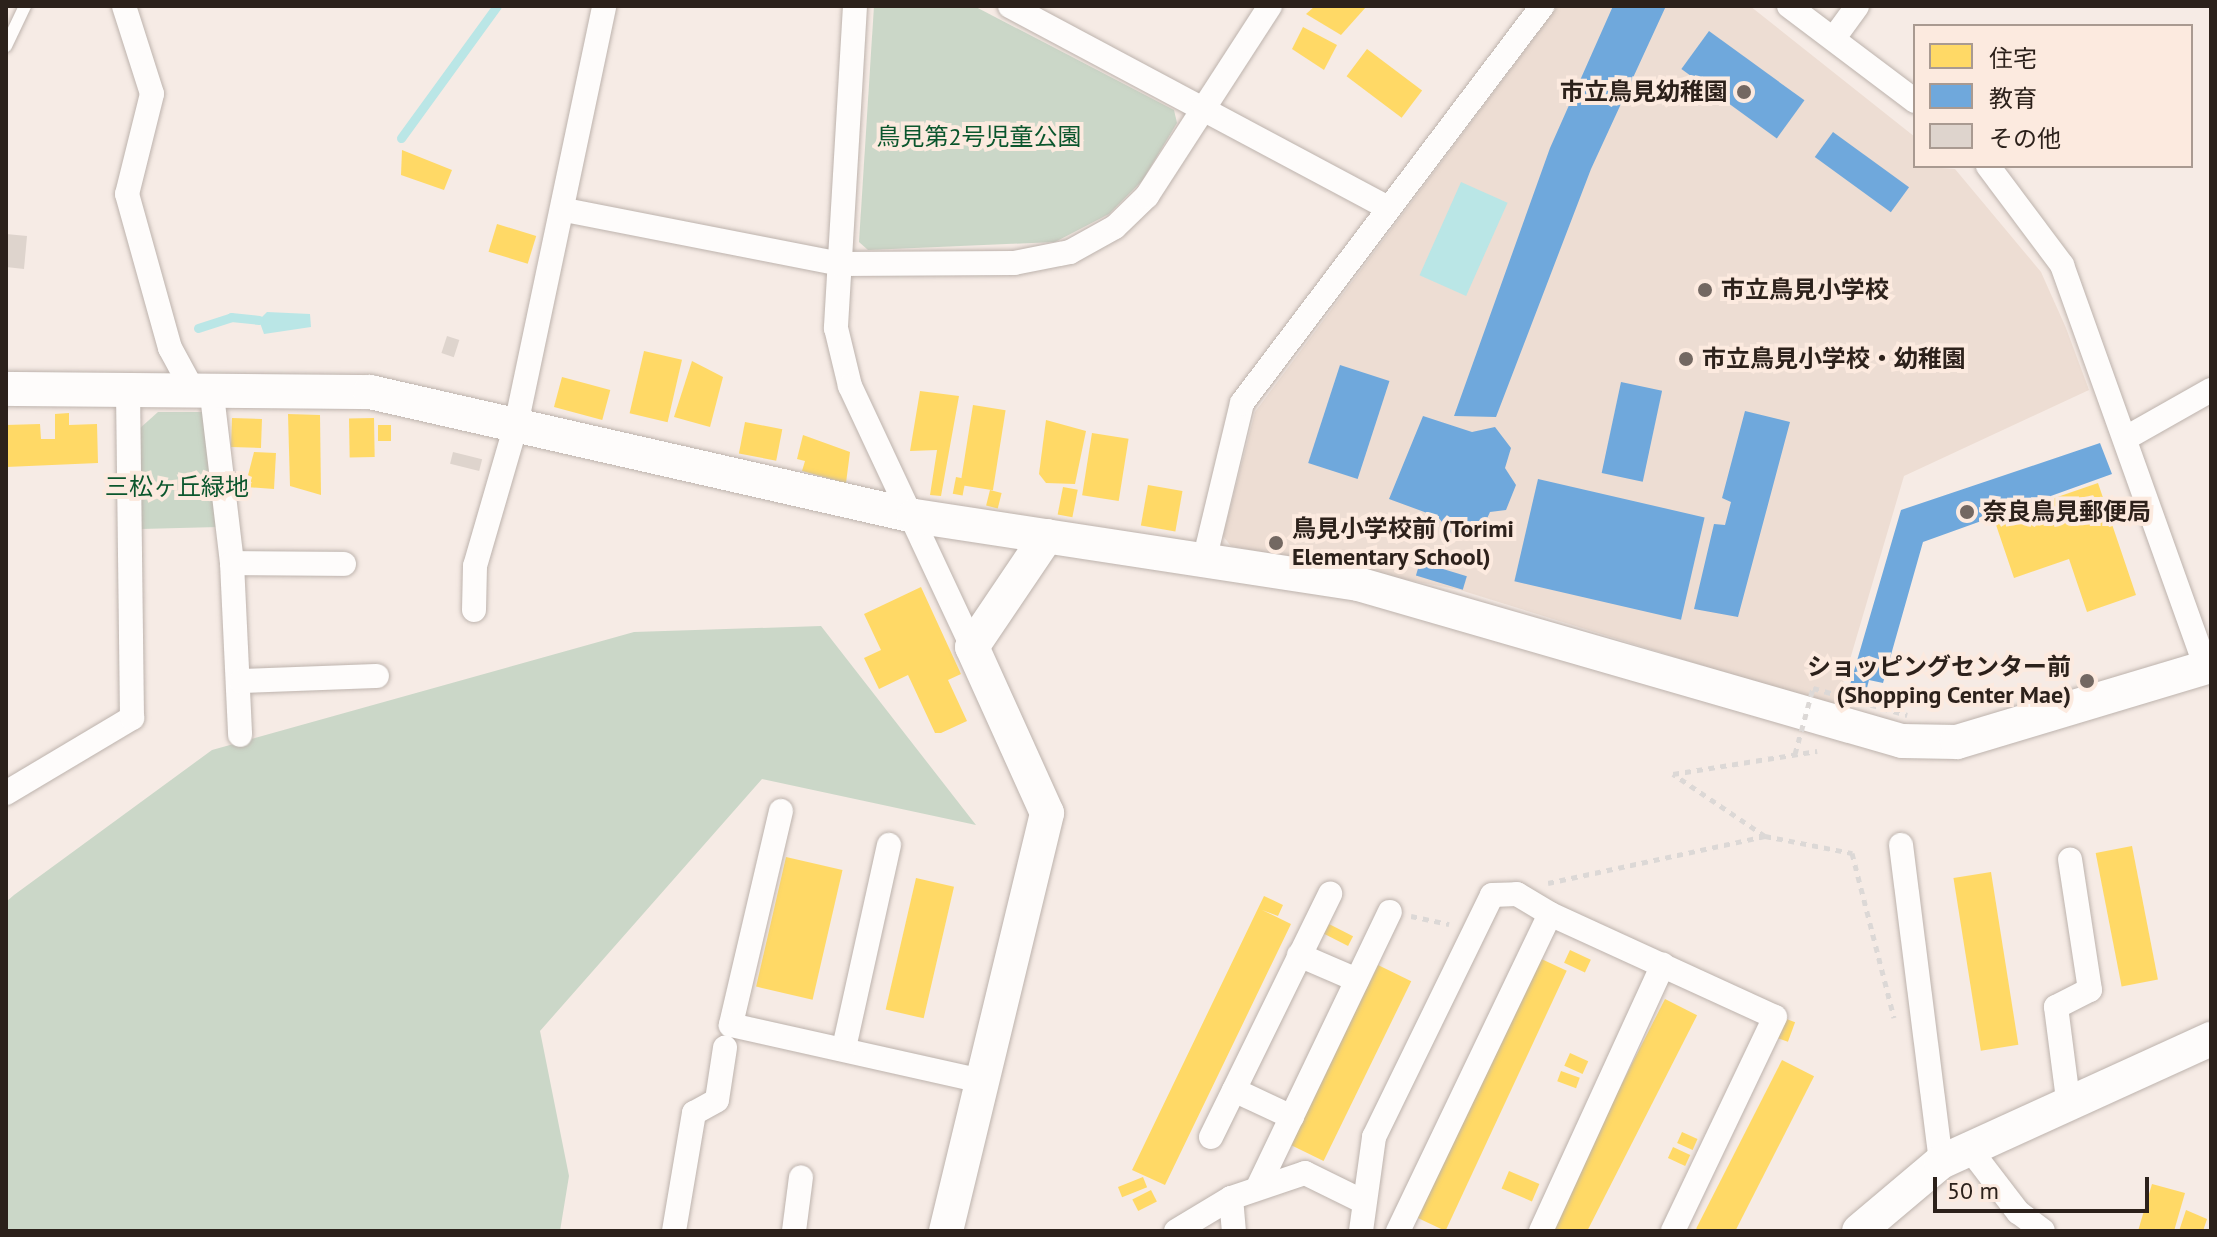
<!DOCTYPE html>
<meta charset="utf-8">
<style>
body{margin:0}
#map{position:relative;width:2217px;height:1237px;overflow:hidden;background:#f6ebe5;font-family:"PT Sans","Noto Sans JP",sans-serif}
div>[style]{position:absolute}
[style*='--x']{left:calc(var(--x)*1px);top:calc(var(--y)*1px);width:calc(var(--w)*1px);rotate:calc(var(--a)*1deg)}
.education>*{inset:0;background:#edddd3}
.green>*{inset:0;background:#cbd7c8}
.water>*{inset:0;background:#bae6e6;transform-origin:0 0}
.homes>*{inset:0;background:#ffd966;transform-origin:0 0}
.schools>*{inset:0;background:#6fa8dc;transform-origin:0 0}
.stream>*{height:9px;margin:-4.5px;padding:0 4.5px;transform-origin:4.5px;border-radius:4.5px;background:#bae6e6}
.building>*{inset:0;background:#ded4cd;transform-origin:0 0}
.path>*{height:5px;margin-top:-2.5px;transform-origin:0;background:repeating-linear-gradient(90deg,#dcd8d6 0 6px,transparent 0 12px)}
.roads{filter:drop-shadow(0 0 2px #bdb3ad) drop-shadow(0 0 2px #bdb3ad)}
.lane>*{height:12px;margin:-6px;padding:0 6px;transform-origin:6px;border-radius:6px;background:#fefcfb}
.street>*{height:24px;margin:-12px;padding:0 12px;transform-origin:12px;border-radius:12px;background:#fefcfb}
.secondary>*{height:34px;margin:-17px;padding:0 17px;transform-origin:17px;border-radius:17px;background:#fefcfb}
.path-bridge>*{height:5px;margin-top:-2.5px;transform-origin:0;background:repeating-linear-gradient(90deg,#dcd8d6 0 6px,transparent 0 12px)}
.dots>*{width:22px;height:22px;translate:-50% -50%;box-sizing:border-box;border:4px solid #fceadf;border-radius:50%}
span{translate:-50% -50%;white-space:nowrap;text-align:center;line-height:1.15;-webkit-text-stroke:8px #fceadf;paint-order:stroke}
.poi-label{font-size:24px;color:#2c211b;font-weight:700}
.right{translate:-100% -50%;text-align:right}
.left{translate:0 -50%;text-align:left}
.park-label{font-size:24px;color:#0b562d}
.frame{position:absolute;inset:0;border:8px solid #2c211b;pointer-events:none}
.legend{position:absolute;left:1913px;top:24px;width:280px;height:144px;box-sizing:border-box;background:#fceadf;border:2px solid #a99a91;margin:0;padding:10px 14px;list-style:none;font-size:24px;color:#2c211b}
.legend li{display:flex;align-items:center;gap:16px;height:40px}
.legend b{width:40px;border:2px solid #a99a91}
.scale{position:absolute;left:1933px;top:1177px;width:216px;height:36px;box-sizing:border-box;border:4px solid #2c211b;border-top:0;padding-left:10px;font-size:24px;line-height:28px;white-space:nowrap;color:#2c211b;-webkit-text-stroke:6px #fceadf;paint-order:stroke}
</style>
<div id="map">
<div class="education">
<div style="clip-path:polygon(1558px 6px,1750px 6px,1915px 137px,1915px 166px,1955px 169px,2041px 272px,2066px 328px,2089px 390px,1904px 476px,1836px 707px,1460px 590px,1231px 546px,1223px 536px,1255px 412px)"></div>
</div>
<div class="green">
<div style="clip-path:polygon(874px 6px,974px 6px,1174px 110px,1177px 123px,1142px 181px,1109px 214px,1055px 242px,868px 250px,859px 242px)"></div>
<div style="clip-path:polygon(158px 412px,206px 412px,218px 527px,141px 529px,139px 429px)"></div>
<div style="clip-path:polygon(821px 626px,976px 825px,762px 779px,540px 1031px,569px 1176px,560px 1231px,6px 1231px,6px 902px,14px 895px,212px 750px,634px 632px)"></div>
</div>
<div class="water">
<div style="left:1461px;top:182px;width:51px;height:102px;rotate:24deg"></div>
<div style="clip-path:polygon(267px 312px,310px 314px,311px 327px,264px 334px,259px 320px)"></div>
</div>
<div class="homes">
<div style="clip-path:polygon(1315px 6px,1362px 6px,1366px 7px,1341px 35px,1306px 14px)"></div>
<div style="clip-path:polygon(1303px 27px,1337px 45px,1324px 70px,1292px 49px)"></div>
<div style="left:1367px;top:49px;width:69px;height:34px;rotate:37deg"></div>
<div style="clip-path:polygon(402px 150px,452px 170px,444px 190px,401px 175px)"></div>
<div style="left:497px;top:224px;width:41px;height:29px;rotate:17deg"></div>
<div style="left:644px;top:351px;width:39px;height:64px;rotate:13deg"></div>
<div style="clip-path:polygon(692px 361px,723px 377px,710px 427px,674px 417px)"></div>
<div style="left:562px;top:377px;width:50px;height:31px;rotate:15deg"></div>
<div style="clip-path:polygon(920px 391px,959px 396px,941px 496px,930px 495px,937px 450px,910px 451px)"></div>
<div style="left:973px;top:405px;width:33px;height:81px;rotate:9deg"></div>
<div style="clip-path:polygon(69px 413px,69px 425px,97px 424px,98px 463px,6px 467px,6px 425px,40px 424px,41px 439px,55px 439px,55px 414px)"></div>
<div style="clip-path:polygon(288px 414px,320px 415px,321px 495px,290px 486px)"></div>
<div style="left:232px;top:418px;width:30px;height:29px;rotate:2deg"></div>
<div style="left:374px;top:418px;width:39px;height:25px;rotate:89deg"></div>
<div style="clip-path:polygon(1046px 420px,1086px 431px,1075px 484px,1046px 483px,1039px 474px)"></div>
<div style="left:745px;top:422px;width:38px;height:32px;rotate:11deg"></div>
<div style="left:391px;top:425px;width:16px;height:13px;rotate:90deg"></div>
<div style="left:1092px;top:433px;width:37px;height:63px;rotate:9deg"></div>
<div style="clip-path:polygon(803px 435px,850px 452px,846px 483px,802px 471px,805px 461px,797px 459px)"></div>
<div style="clip-path:polygon(254px 452px,276px 453px,274px 489px,245px 487px)"></div>
<div style="left:956px;top:477px;width:10px;height:17px;rotate:11deg"></div>
<div style="clip-path:polygon(2098px 483px,2136px 595px,2087px 612px,2069px 559px,2014px 578px,1994px 519px)"></div>
<div style="left:1148px;top:485px;width:35px;height:41px;rotate:10deg"></div>
<div style="left:1063px;top:487px;width:15px;height:28px;rotate:11deg"></div>
<div style="left:990px;top:490px;width:12px;height:16px;rotate:14deg"></div>
<div style="clip-path:polygon(921px 587px,961px 674px,948px 680px,967px 721px,941px 733px,935px 733px,908px 675px,879px 689px,864px 658px,881px 650px,864px 614px)"></div>
<div style="left:2132px;top:846px;width:136px;height:37px;rotate:79deg"></div>
<div style="left:786px;top:857px;width:58px;height:133px;rotate:13deg"></div>
<div style="left:1991px;top:872px;width:175px;height:38px;rotate:81deg"></div>
<div style="left:916px;top:878px;width:39px;height:135px;rotate:13deg"></div>
<div style="clip-path:polygon(1264px 896px,1283px 905px,1278px 916px,1262px 910px,1291px 924px,1165px 1185px,1132px 1170px)"></div>
<div style="left:1329px;top:924px;width:27px;height:11px;rotate:27deg"></div>
<div style="left:1570px;top:950px;width:23px;height:14px;rotate:25deg"></div>
<div style="left:1535px;top:956px;width:35px;height:287px;rotate:25deg"></div>
<div style="left:1378px;top:965px;width:37px;height:200px;rotate:26deg"></div>
<div style="left:1665px;top:999px;width:36px;height:257px;rotate:27deg"></div>
<div style="left:1781px;top:1017px;width:15px;height:21px;rotate:20deg"></div>
<div style="left:1570px;top:1053px;width:20px;height:14px;rotate:24deg"></div>
<div style="left:1782px;top:1060px;width:36px;height:189px;rotate:27deg"></div>
<div style="left:1561px;top:1071px;width:20px;height:11px;rotate:20deg"></div>
<div style="left:1682px;top:1132px;width:17px;height:12px;rotate:24deg"></div>
<div style="left:1673px;top:1147px;width:19px;height:12px;rotate:25deg"></div>
<div style="left:1509px;top:1171px;width:33px;height:19px;rotate:23deg"></div>
<div style="left:1143px;top:1177px;width:11px;height:27px;rotate:68deg"></div>
<div style="clip-path:polygon(2152px 1184px,2185px 1193px,2174px 1231px,2138px 1231px)"></div>
<div style="left:1151px;top:1190px;width:13px;height:21px;rotate:63deg"></div>
<div style="clip-path:polygon(2186px 1210px,2207px 1219px,2203px 1231px,2179px 1231px)"></div>
</div>
<div class="schools">
<div style="clip-path:polygon(1613px 6px,1666px 6px,1591px 169px,1496px 417px,1454px 416px,1550px 148px)"></div>
<div style="left:1709px;top:31px;width:118px;height:47px;rotate:36deg"></div>
<div style="left:1833px;top:132px;width:94px;height:31px;rotate:36deg"></div>
<div style="left:1340px;top:365px;width:52px;height:103px;rotate:18deg"></div>
<div style="left:1621px;top:382px;width:42px;height:93px;rotate:12deg"></div>
<div style="clip-path:polygon(1745px 411px,1790px 422px,1738px 617px,1694px 609px,1714px 524px,1725px 525px,1731px 502px,1722px 498px)"></div>
<div style="clip-path:polygon(1423px 416px,1472px 432px,1495px 427px,1511px 448px,1505px 468px,1516px 485px,1506px 510px,1490px 512px,1479px 536px,1454px 537px,1438px 517px,1389px 499px)"></div>
<div style="clip-path:polygon(2100px 443px,2112px 474px,1923px 542px,1883px 683px,1869px 680px,1864px 700px,1847px 695px,1901px 510px)"></div>
<div style="left:1538px;top:479px;width:171px;height:105px;rotate:13deg"></div>
<div style="left:1420px;top:562px;width:49px;height:14px;rotate:17deg"></div>
</div>
<div class="stream">
<div style="--x:401;--y:138;--w:163;--a:-54"></div>
<div style="--x:198;--y:328;--w:35;--a:-18"></div>
<div style="--x:231;--y:317;--w:28;--a:6"></div>
</div>
<div class="building">
<div style="clip-path:polygon(6px 234px,27px 236px,24px 269px,6px 267px)"></div>
<div style="left:447px;top:336px;width:13px;height:18px;rotate:18deg"></div>
<div style="left:453px;top:452px;width:30px;height:12px;rotate:14deg"></div>
</div>
<div class="path">
<div style="--x:1765;--y:836;--w:89;--a:11.1"></div>
<div style="--x:1852;--y:853;--w:170;--a:75.7"></div>
<div style="--x:1548;--y:883;--w:222;--a:-12.2"></div>
<div style="--x:1765;--y:836;--w:111;--a:-146"></div>
<div style="--x:1673;--y:774;--w:146;--a:-9.1"></div>
<div style="--x:1411;--y:916;--w:39;--a:12"></div>
</div>
<div class="roads">
<div class="lane">
<div style="--x:6;--y:46;--w:44;--a:-64.6"></div>
</div>
<div class="street">
<div style="--x:124;--y:6;--w:92;--a:72.3"></div>
<div style="--x:152;--y:94;--w:103;--a:104"></div>
<div style="--x:127;--y:194;--w:160;--a:74.4"></div>
<div style="--x:170;--y:348;--w:52;--a:61.5"></div>
<div style="--x:855;--y:6;--w:323;--a:93.4"></div>
<div style="--x:836;--y:328;--w:60;--a:76.4"></div>
<div style="--x:850;--y:386;--w:288;--a:64.9"></div>
<div style="--x:1010;--y:6;--w:429;--a:28.1"></div>
<div style="--x:1789;--y:6;--w:158;--a:37"></div>
<div style="--x:1834;--y:38;--w:39;--a:-54"></div>
<div style="--x:1988;--y:166;--w:124;--a:53.2"></div>
<div style="--x:2062;--y:265;--w:428;--a:70.3"></div>
<div style="--x:565;--y:210;--w:281;--a:11.1"></div>
<div style="--x:841;--y:264;--w:173;--a:-0.3"></div>
<div style="--x:1014;--y:263;--w:57;--a:-11.1"></div>
<div style="--x:1070;--y:252;--w:51;--a:-29.1"></div>
<div style="--x:1115;--y:227;--w:45;--a:-44.1"></div>
<div style="--x:1147;--y:196;--w:226;--a:-57.1"></div>
<div style="--x:212;--y:395;--w:169;--a:83.2"></div>
<div style="--x:232;--y:563;--w:172;--a:87.3"></div>
<div style="--x:2126;--y:438;--w:98;--a:-29.5"></div>
<div style="--x:1205;--y:557;--w:158;--a:-76.5"></div>
<div style="--x:1242;--y:403;--w:498;--a:-52.9"></div>
<div style="--x:232;--y:563;--w:112;--a:0.5"></div>
<div style="--x:474;--y:610;--w:44;--a:-88.7"></div>
<div style="--x:475;--y:566;--w:147;--a:-73.8"></div>
<div style="--x:516;--y:425;--w:428;--a:-78.1"></div>
<div style="--x:241;--y:681;--w:136;--a:-2.1"></div>
<div style="--x:6;--y:793;--w:147;--a:-30.8"></div>
<div style="--x:132;--y:718;--w:323;--a:-90.7"></div>
<div style="--x:781;--y:811;--w:220;--a:103.2"></div>
<div style="--x:731;--y:1025;--w:261;--a:12.6"></div>
<div style="--x:1901;--y:845;--w:320;--a:82.8"></div>
<div style="--x:1550;--y:914;--w:247;--a:24.6"></div>
<div style="--x:1775;--y:1017;--w:237;--a:115.5"></div>
<div style="--x:1299;--y:955;--w:63;--a:23.3"></div>
<div style="--x:844;--y:1048;--w:208;--a:-77.5"></div>
<div style="--x:1234;--y:1090;--w:64;--a:25"></div>
<div style="--x:2069;--y:1107;--w:101;--a:-97.4"></div>
<div style="--x:2056;--y:1007;--w:38;--a:-27"></div>
<div style="--x:2090;--y:990;--w:132;--a:-98.7"></div>
<div style="--x:1211;--y:1137;--w:271;--a:-63.9"></div>
<div style="--x:1969;--y:1148;--w:81;--a:52.6"></div>
<div style="--x:2018;--y:1212;--w:31;--a:37"></div>
<div style="--x:1258;--y:1187;--w:305;--a:-64.4"></div>
<div style="--x:1231;--y:1198;--w:33;--a:85"></div>
<div style="--x:674;--y:1231;--w:120;--a:-80.4"></div>
<div style="--x:694;--y:1113;--w:26;--a:-29"></div>
<div style="--x:717;--y:1100;--w:53;--a:-81.3"></div>
<div style="--x:794;--y:1231;--w:54;--a:-82.6"></div>
<div style="--x:1176;--y:1231;--w:64;--a:-31"></div>
<div style="--x:1231;--y:1198;--w:78;--a:-18.7"></div>
<div style="--x:1305;--y:1173;--w:64;--a:26.2"></div>
<div style="--x:1361;--y:1231;--w:95;--a:-82.1"></div>
<div style="--x:1374;--y:1137;--w:269;--a:-64"></div>
<div style="--x:1492;--y:895;--w:25;--a:-2"></div>
<div style="--x:1517;--y:894;--w:39;--a:31"></div>
<div style="--x:1550;--y:914;--w:352;--a:115.6"></div>
<div style="--x:1541;--y:1231;--w:293;--a:-65.4"></div>
</div>
<div class="secondary">
<div style="--x:6;--y:389;--w:364;--a:0.5"></div>
<div style="--x:370;--y:392;--w:558;--a:12.84"></div>
<div style="--x:914;--y:516;--w:449;--a:8.7"></div>
<div style="--x:1358;--y:584;--w:566;--a:16.1"></div>
<div style="--x:1902;--y:741;--w:55;--a:1"></div>
<div style="--x:1957;--y:742;--w:265;--a:-16.7"></div>
<div style="--x:946;--y:1231;--w:430;--a:-76.4"></div>
<div style="--x:1047;--y:813;--w:182;--a:-114.3"></div>
<div style="--x:972;--y:647;--w:134;--a:-56"></div>
<div style="--x:1859;--y:1231;--w:107;--a:-40.1"></div>
<div style="--x:1941;--y:1162;--w:297;--a:-24.5"></div>
</div>
</div>
<div class="path-bridge">
<div style="--x:1795;--y:754;--w:68;--a:-74.7"></div>
<div style="--x:1813;--y:688;--w:98;--a:16"></div>
</div>
<div class="dots">
<div style="left:1744px;top:92px;background:#736862"></div>
<div style="left:1705px;top:290px;background:#736862"></div>
<div style="left:1686px;top:359px;background:#736862"></div>
<div style="left:1967px;top:512px;background:#736862"></div>
<div style="left:1276px;top:543px;background:#736862"></div>
<div style="left:2087px;top:681px;background:#736862"></div>
</div>
<div class="poi-label">
<span class="right" style="left:1728px;top:92px">市立鳥見幼稚園</span>
<span class="left" style="left:1721px;top:290px">市立鳥見小学校</span>
<span class="left" style="left:1702px;top:359px">市立鳥見小学校・幼稚園</span>
<span class="left" style="left:1983px;top:512px">奈良鳥見郵便局</span>
<span class="left" style="left:1292px;top:543px">鳥見小学校前 (Torimi<br>Elementary School)</span>
<span class="right" style="left:2071px;top:681px">ショッピングセンター前<br>(Shopping Center Mae)</span>
</div>
<div class="park-label">
<span style="left:979px;top:137px">鳥見第2号児童公園</span>
<span style="left:177px;top:487px">三松ヶ丘緑地</span>
</div>
<div class="frame"></div>
<ul class="legend">
<li><b style="height:22px;background:#ffd966"></b>住宅</li>
<li><b style="height:22px;background:#6fa8dc"></b>教育</li>
<li><b style="height:22px;background:#ded4cd"></b>その他</li>
</ul>
<div class="scale">50 m</div>
</div>
